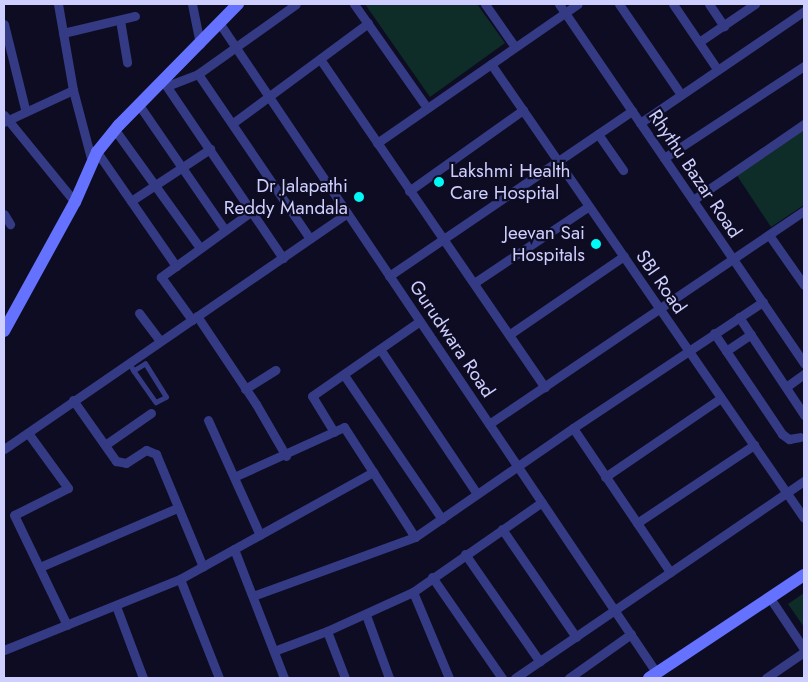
<!DOCTYPE html>
<style>
body{margin:0}
#map{position:relative;width:808px;height:682px;overflow:hidden;background:#0d0c22;font-family:Jost,sans-serif}
div>[style]{position:absolute}
[style*='--x']{left:calc(var(--x)*1px);top:calc(var(--y)*1px);width:calc(var(--w)*1px);rotate:calc(var(--a)*1deg)}
.green>*{inset:0;background:#0f2d28}
.lane>*{height:4.5px;margin:-2.25px;padding:0 2.25px;transform-origin:2.25px;border-radius:2.25px;background:#343a84}
.street>*{height:9px;margin:-4.5px;padding:0 4.5px;transform-origin:4.5px;border-radius:4.5px;background:#343a84}
.secondary>*{height:12px;margin:-6px;padding:0 6px;transform-origin:6px;border-radius:6px;background:#6572ff}
.dots>*{width:14px;height:14px;translate:-50% -50%;box-sizing:border-box;border:2px solid #0d0c22;border-radius:50%}
span{translate:-50% -50%;white-space:nowrap;text-align:center;line-height:1.15;-webkit-text-stroke:4.5px #0d0c22;paint-order:stroke}
.poi-label{font-size:19px;color:#ceceff}
.left{translate:0 -50%;text-align:left}
.right{translate:-100% -50%;text-align:right}
.street-label{font-size:19px;color:#ceceff}
.frame{position:absolute;inset:0;border:5px solid #ceceff;pointer-events:none}
</style>
<div id="map">
<div class="green">
<div style="clip-path:polygon(365px 4px,477px 4px,505px 43px,430px 97px)"></div>
<div style="clip-path:polygon(804px 127px,804px 205px,771px 227px,736px 174px)"></div>
<div style="clip-path:polygon(804px 593px,804px 627px,788px 604px)"></div>
</div>
<div class="lane">
<div style="--x:129;--y:363;--w:7;--a:56"></div>
<div style="--x:133;--y:369;--w:2;--a:63"></div>
<div style="--x:134;--y:371;--w:38;--a:55"></div>
<div style="--x:156;--y:402;--w:11;--a:-27"></div>
<div style="--x:166;--y:397;--w:39;--a:-122"></div>
<div style="--x:145;--y:364;--w:13;--a:148"></div>
</div>
<div class="street">
<div style="--x:58;--y:4;--w:87;--a:80.1"></div>
<div style="--x:73;--y:90;--w:74;--a:75.2"></div>
<div style="--x:192;--y:4;--w:41;--a:78.7"></div>
<div style="--x:354;--y:4;--w:127;--a:54.9"></div>
<div style="--x:485;--y:4;--w:52;--a:55.1"></div>
<div style="--x:559;--y:4;--w:435;--a:55.7"></div>
<div style="--x:619;--y:4;--w:108;--a:55.6"></div>
<div style="--x:673;--y:4;--w:78;--a:55.9"></div>
<div style="--x:709;--y:4;--w:27;--a:56"></div>
<div style="--x:120;--y:20;--w:43;--a:80.5"></div>
<div style="--x:4;--y:24;--w:88;--a:76.1"></div>
<div style="--x:220;--y:24;--w:781;--a:56.07"></div>
<div style="--x:63;--y:33;--w:74;--a:-13.3"></div>
<div style="--x:699;--y:42;--w:68;--a:-34.2"></div>
<div style="--x:320;--y:59;--w:398;--a:55.6"></div>
<div style="--x:491;--y:64;--w:551;--a:55.42"></div>
<div style="--x:198;--y:74;--w:199;--a:55.8"></div>
<div style="--x:163;--y:81;--w:214;--a:55.9"></div>
<div style="--x:167;--y:86;--w:33;--a:-21"></div>
<div style="--x:198;--y:74;--w:120;--a:-35.5"></div>
<div style="--x:139;--y:105;--w:152;--a:55.5"></div>
<div style="--x:4;--y:115;--w:112;--a:50.8"></div>
<div style="--x:4;--y:122;--w:76;--a:-24.9"></div>
<div style="--x:233;--y:123;--w:168;--a:-36.5"></div>
<div style="--x:640;--y:123;--w:199;--a:-34.3"></div>
<div style="--x:115;--y:130;--w:145;--a:54.2"></div>
<div style="--x:598;--y:134;--w:44;--a:55.2"></div>
<div style="--x:377;--y:143;--w:244;--a:-34.7"></div>
<div style="--x:97;--y:152;--w:139;--a:55.3"></div>
<div style="--x:176;--y:266;--w:94;--a:-35.9"></div>
<div style="--x:664;--y:158;--w:168;--a:-33.3"></div>
<div style="--x:409;--y:191;--w:140;--a:-35.4"></div>
<div style="--x:693;--y:200;--w:135;--a:-34.4"></div>
<div style="--x:131;--y:201;--w:95;--a:-33.4"></div>
<div style="--x:4;--y:214;--w:12;--a:59"></div>
<div style="--x:769;--y:235;--w:61;--a:55"></div>
<div style="--x:176;--y:266;--w:19;--a:144"></div>
<div style="--x:161;--y:277;--w:53;--a:54.2"></div>
<div style="--x:389;--y:276;--w:294;--a:-34.2"></div>
<div style="--x:474;--y:283;--w:138;--a:-33.8"></div>
<div style="--x:139;--y:313;--w:35;--a:53"></div>
<div style="--x:197;--y:316;--w:106;--a:56.2"></div>
<div style="--x:256;--y:404;--w:60;--a:60"></div>
<div style="--x:739;--y:317;--w:118;--a:56.4"></div>
<div style="--x:714;--y:333;--w:122;--a:56"></div>
<div style="--x:782;--y:434;--w:9;--a:36"></div>
<div style="--x:789;--y:439;--w:11;--a:-10"></div>
<div style="--x:510;--y:334;--w:138;--a:-34.4"></div>
<div style="--x:380;--y:349;--w:174;--a:56.2"></div>
<div style="--x:726;--y:351;--w:30;--a:-34"></div>
<div style="--x:344;--y:375;--w:174;--a:55.8"></div>
<div style="--x:786;--y:387;--w:22;--a:-36"></div>
<div style="--x:245;--y:389;--w:36;--a:-32"></div>
<div style="--x:73;--y:400;--w:75;--a:54.8"></div>
<div style="--x:116;--y:461;--w:10;--a:11"></div>
<div style="--x:126;--y:463;--w:24;--a:-33"></div>
<div style="--x:146;--y:450;--w:11;--a:22"></div>
<div style="--x:156;--y:454;--w:122;--a:67.4"></div>
<div style="--x:208;--y:420;--w:126;--a:65.7"></div>
<div style="--x:489;--y:424;--w:380;--a:-34.1"></div>
<div style="--x:573;--y:428;--w:228;--a:-33.6"></div>
<div style="--x:334;--y:432;--w:42;--a:-121.4"></div>
<div style="--x:312;--y:396;--w:131;--a:-34.8"></div>
<div style="--x:28;--y:433;--w:68;--a:54"></div>
<div style="--x:68;--y:488;--w:60;--a:153.4"></div>
<div style="--x:14;--y:515;--w:122;--a:64.3"></div>
<div style="--x:105;--y:445;--w:56;--a:-34.8"></div>
<div style="--x:4;--y:449;--w:416;--a:-34.5"></div>
<div style="--x:234;--y:477;--w:121;--a:-24.4"></div>
<div style="--x:344;--y:427;--w:131;--a:57.2"></div>
<div style="--x:415;--y:537;--w:172;--a:160"></div>
<div style="--x:605;--y:477;--w:140;--a:-34.3"></div>
<div style="--x:637;--y:523;--w:141;--a:-33.7"></div>
<div style="--x:502;--y:529;--w:131;--a:55.6"></div>
<div style="--x:415;--y:537;--w:192;--a:-34.6"></div>
<div style="--x:573;--y:428;--w:174;--a:56"></div>
<div style="--x:234;--y:549;--w:138;--a:68.8"></div>
<div style="--x:465;--y:554;--w:131;--a:55.2"></div>
<div style="--x:40;--y:567;--w:149;--a:-23.3"></div>
<div style="--x:432;--y:577;--w:123;--a:55.3"></div>
<div style="--x:180;--y:579;--w:106;--a:68.5"></div>
<div style="--x:413;--y:592;--w:93;--a:67.3"></div>
<div style="--x:770;--y:598;--w:61;--a:56.3"></div>
<div style="--x:116;--y:606;--w:77;--a:69.4"></div>
<div style="--x:366;--y:615;--w:67;--a:69.9"></div>
<div style="--x:4;--y:650;--w:190;--a:-22"></div>
<div style="--x:180;--y:579;--w:221;--a:-29"></div>
<div style="--x:274;--y:651;--w:57;--a:-20.7"></div>
<div style="--x:345;--y:678;--w:50;--a:-111"></div>
<div style="--x:327;--y:631;--w:94;--a:-24.4"></div>
<div style="--x:413;--y:592;--w:157;--a:-34.9"></div>
<div style="--x:515;--y:678;--w:350;--a:-34.3"></div>
<div style="--x:569;--y:678;--w:76;--a:-35.4"></div>
<div style="--x:766;--y:678;--w:46;--a:-34.4"></div>
</div>
<div class="secondary">
<div style="--x:4;--y:331;--w:147;--a:-61.2"></div>
<div style="--x:75;--y:202;--w:55;--a:-66.3"></div>
<div style="--x:97;--y:152;--w:35;--a:-51"></div>
<div style="--x:119;--y:125;--w:170;--a:-45.5"></div>
<div style="--x:649;--y:678;--w:186;--a:-33.6"></div>
</div>
<div class="dots">
<div style="left:439px;top:182px;background:#00f9f5"></div>
<div style="left:359px;top:197px;background:#00f9f5"></div>
<div style="left:596px;top:244px;background:#00f9f5"></div>
</div>
<div class="poi-label">
<span class="left" style="left:450px;top:182px">Lakshmi Health<br>Care Hospital</span>
<span class="right" style="left:348px;top:197px">Dr Jalapathi<br>Reddy Mandala</span>
<span class="right" style="left:585px;top:244px">Jeevan Sai<br>Hospitals</span>
</div>
<div class="street-label">
<span style="left:695px;top:174px;rotate:56deg">Rhythu Bazar Road</span>
<span style="left:661px;top:282px;rotate:55deg">SBI Road</span>
<span style="left:452px;top:339px;rotate:56deg">Gurudwara Road</span>
</div>
<div class="frame"></div>
</div>
